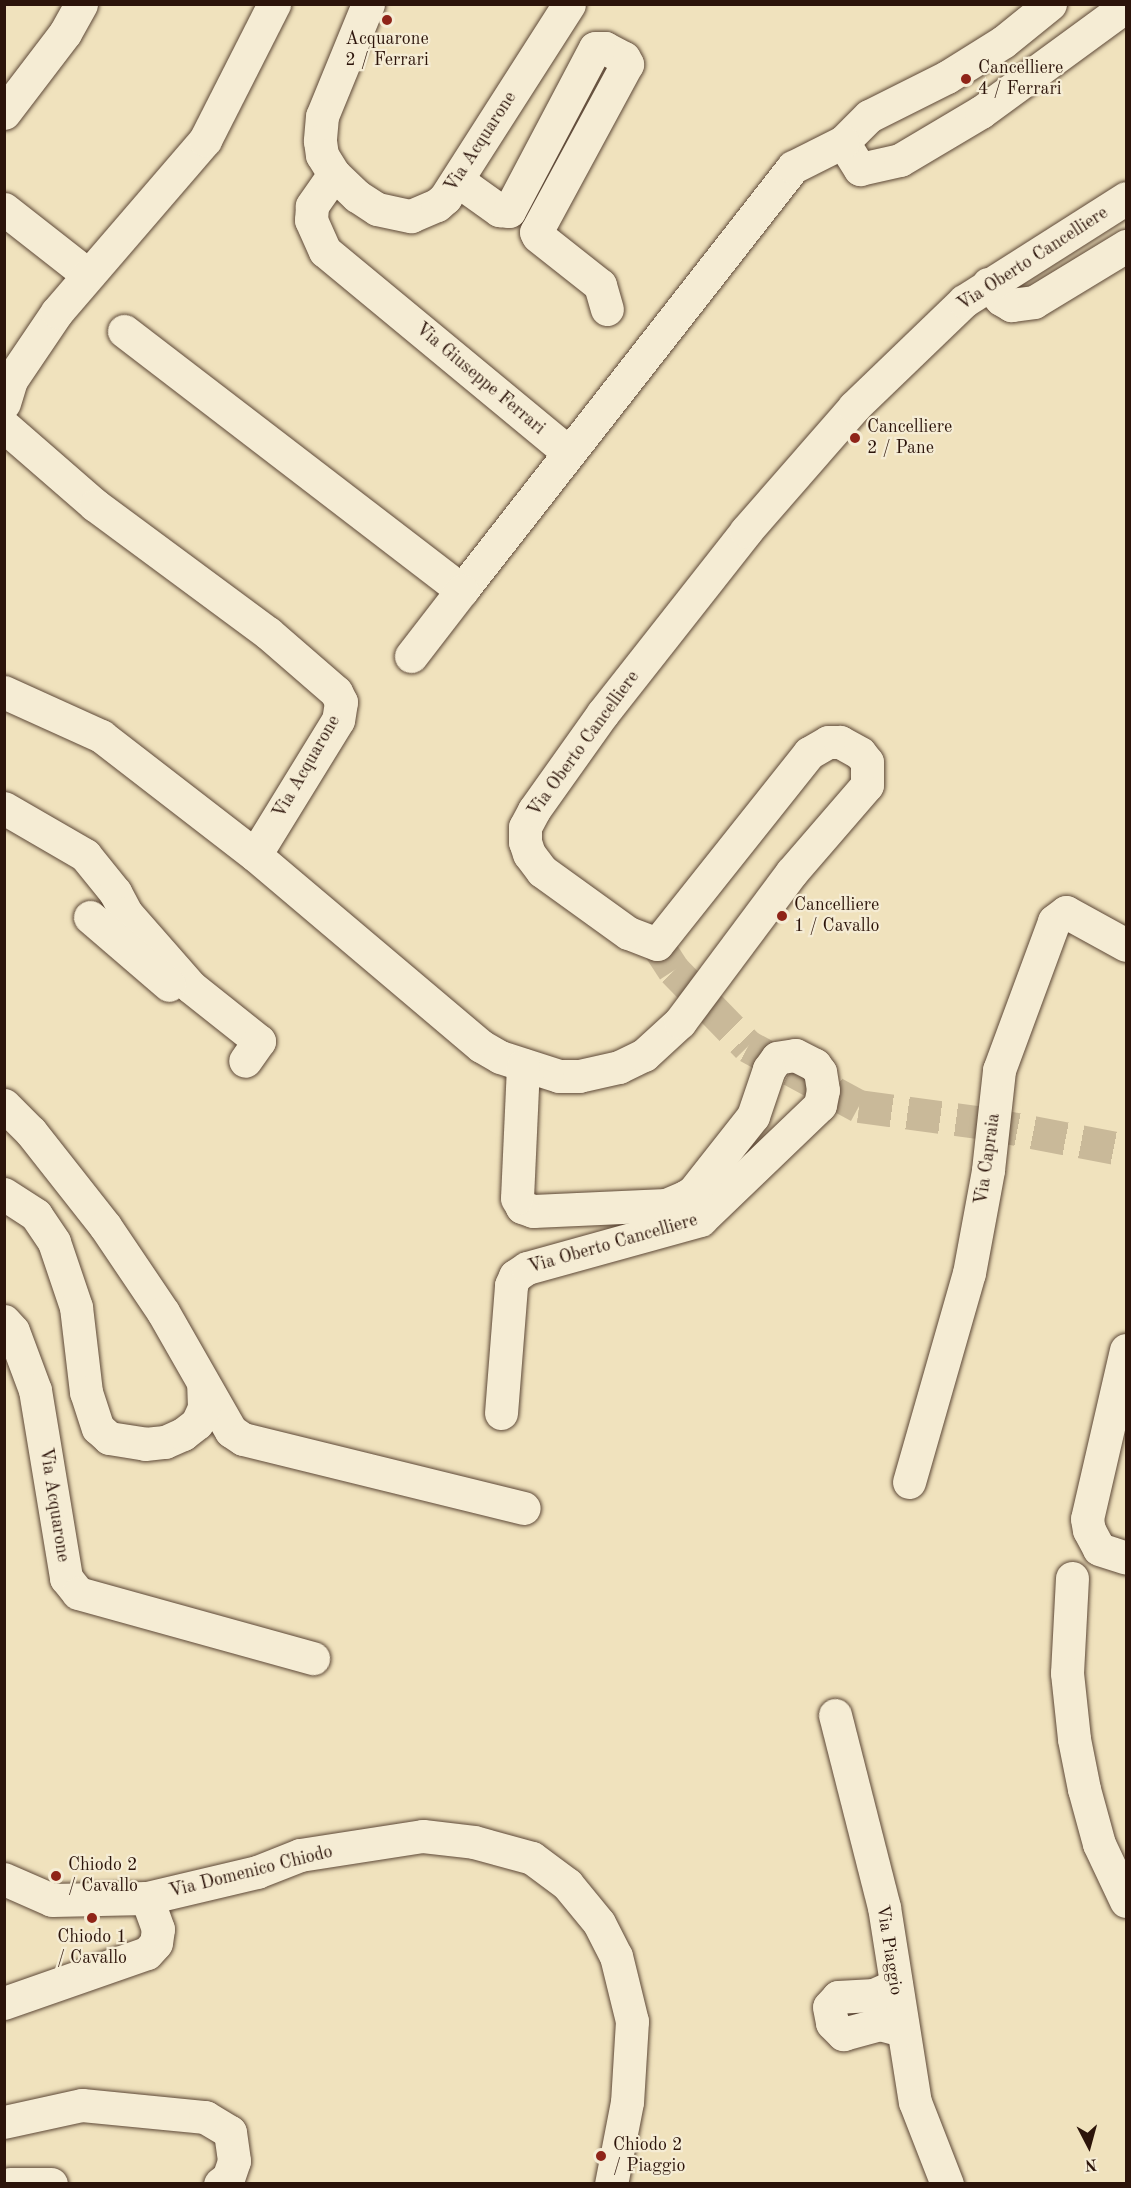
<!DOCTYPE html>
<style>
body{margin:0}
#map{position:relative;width:1131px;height:2188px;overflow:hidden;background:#f0e2bd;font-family:"Old Standard TT",serif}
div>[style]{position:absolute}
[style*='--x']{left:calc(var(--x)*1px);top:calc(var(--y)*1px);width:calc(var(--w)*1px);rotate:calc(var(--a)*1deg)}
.minor-tunnel>*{height:33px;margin-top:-16.5px;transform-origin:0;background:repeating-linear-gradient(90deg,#c9b999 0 33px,transparent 0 49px)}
.roads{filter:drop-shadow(0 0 2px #5d4837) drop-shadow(0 0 2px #5d4837)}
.minor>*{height:33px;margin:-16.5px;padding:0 16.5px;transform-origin:16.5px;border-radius:16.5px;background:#f5ecd4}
.dots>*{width:16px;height:16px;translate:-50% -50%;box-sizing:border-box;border:3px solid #f5ecd4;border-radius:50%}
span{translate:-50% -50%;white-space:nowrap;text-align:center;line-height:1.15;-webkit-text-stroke:4.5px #f5ecd4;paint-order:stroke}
.poi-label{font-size:18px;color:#2c140a}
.left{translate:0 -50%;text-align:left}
.street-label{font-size:18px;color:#2c140a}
.frame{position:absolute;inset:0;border:6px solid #2c140a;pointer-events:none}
.north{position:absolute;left:1059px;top:2116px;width:60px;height:60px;-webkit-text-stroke:4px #f5ecd4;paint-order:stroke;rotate:174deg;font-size:16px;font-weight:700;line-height:24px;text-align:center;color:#2c140a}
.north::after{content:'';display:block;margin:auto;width:21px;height:27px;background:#2c140a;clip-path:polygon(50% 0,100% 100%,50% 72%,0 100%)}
</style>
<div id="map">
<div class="minor-tunnel">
<div style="--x:657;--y:944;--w:31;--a:57"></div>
<div style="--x:674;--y:970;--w:106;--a:45.8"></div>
<div style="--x:748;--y:1046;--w:126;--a:28.4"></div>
<div style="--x:859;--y:1106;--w:127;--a:7.7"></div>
<div style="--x:985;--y:1123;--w:144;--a:10.8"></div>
</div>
<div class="roads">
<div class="minor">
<div style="--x:368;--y:4;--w:121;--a:112.3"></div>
<div style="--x:322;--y:116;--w:25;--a:95"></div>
<div style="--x:320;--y:141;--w:14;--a:82"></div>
<div style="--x:322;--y:155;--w:22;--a:58"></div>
<div style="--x:334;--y:174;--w:32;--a:44"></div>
<div style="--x:357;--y:196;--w:24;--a:33"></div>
<div style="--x:377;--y:209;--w:35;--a:12"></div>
<div style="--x:411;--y:216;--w:28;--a:-23"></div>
<div style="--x:437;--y:205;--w:11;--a:-41"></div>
<div style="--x:445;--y:198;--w:230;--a:-57.4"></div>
<div style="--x:1050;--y:4;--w:60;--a:141"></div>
<div style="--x:1003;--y:42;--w:66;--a:148"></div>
<div style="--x:947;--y:77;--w:87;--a:153.4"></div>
<div style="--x:869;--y:116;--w:37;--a:135"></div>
<div style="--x:843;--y:142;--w:32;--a:58"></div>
<div style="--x:860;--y:169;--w:41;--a:-12.7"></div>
<div style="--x:900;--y:160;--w:94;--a:-30.7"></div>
<div style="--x:981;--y:112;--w:180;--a:-36.2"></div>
<div style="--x:4;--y:113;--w:101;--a:-52.7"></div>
<div style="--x:65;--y:33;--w:33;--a:-61"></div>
<div style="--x:334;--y:174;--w:39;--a:125"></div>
<div style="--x:312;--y:206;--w:14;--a:94"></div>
<div style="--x:311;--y:220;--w:34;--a:66"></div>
<div style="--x:325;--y:251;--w:315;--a:39.6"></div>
<div style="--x:457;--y:180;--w:52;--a:35.5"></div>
<div style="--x:499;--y:210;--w:10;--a:6"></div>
<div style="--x:509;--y:211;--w:184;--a:-62.2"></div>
<div style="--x:595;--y:48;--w:10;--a:0"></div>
<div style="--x:605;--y:48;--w:21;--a:28"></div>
<div style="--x:624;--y:58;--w:7;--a:63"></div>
<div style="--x:627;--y:64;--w:191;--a:118.4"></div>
<div style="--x:536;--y:232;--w:4;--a:63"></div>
<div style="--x:538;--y:236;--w:79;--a:38.3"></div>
<div style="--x:600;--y:285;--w:25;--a:74"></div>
<div style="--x:4;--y:209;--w:105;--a:38.1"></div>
<div style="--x:988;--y:284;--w:20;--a:49"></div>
<div style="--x:1001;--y:299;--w:12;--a:31"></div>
<div style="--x:1011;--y:305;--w:23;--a:-7"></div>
<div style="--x:1034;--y:302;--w:108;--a:-31.3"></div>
<div style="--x:124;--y:331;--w:426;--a:37.5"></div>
<div style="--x:462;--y:590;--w:537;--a:-51.96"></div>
<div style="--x:793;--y:167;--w:56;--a:-26.6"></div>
<div style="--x:4;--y:403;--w:24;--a:-73"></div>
<div style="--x:11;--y:380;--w:82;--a:-55.9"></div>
<div style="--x:57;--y:312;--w:227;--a:-49.3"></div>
<div style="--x:205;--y:140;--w:153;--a:-63.1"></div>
<div style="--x:4;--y:426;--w:121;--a:41"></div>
<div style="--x:95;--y:505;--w:215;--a:36.5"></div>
<div style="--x:268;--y:633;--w:90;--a:40.9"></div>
<div style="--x:336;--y:692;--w:11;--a:63"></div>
<div style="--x:341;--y:702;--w:18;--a:99"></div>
<div style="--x:338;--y:720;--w:158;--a:121.6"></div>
<div style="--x:411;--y:656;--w:83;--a:-52.3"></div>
<div style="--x:4;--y:692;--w:107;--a:24.4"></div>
<div style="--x:101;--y:736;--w:195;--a:37.7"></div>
<div style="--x:255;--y:855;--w:296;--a:40.2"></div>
<div style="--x:481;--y:1046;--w:22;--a:30"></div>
<div style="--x:500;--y:1057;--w:62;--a:17.9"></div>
<div style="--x:559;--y:1076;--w:20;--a:0"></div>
<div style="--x:579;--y:1076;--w:41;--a:-12.7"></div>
<div style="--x:619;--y:1067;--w:28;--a:-26"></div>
<div style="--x:644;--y:1055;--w:49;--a:-42.5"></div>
<div style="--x:680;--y:1022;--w:186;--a:-53.3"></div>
<div style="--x:791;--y:873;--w:116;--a:-49.2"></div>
<div style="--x:867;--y:785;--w:23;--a:-90"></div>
<div style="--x:867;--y:762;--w:11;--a:-128"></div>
<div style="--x:860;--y:753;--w:23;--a:-151"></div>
<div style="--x:840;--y:742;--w:12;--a:180"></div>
<div style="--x:828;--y:742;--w:22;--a:150"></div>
<div style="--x:809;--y:753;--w:244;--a:128.5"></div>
<div style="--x:657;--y:944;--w:31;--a:-159"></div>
<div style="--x:628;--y:933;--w:106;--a:-144.2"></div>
<div style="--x:542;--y:871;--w:21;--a:-127"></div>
<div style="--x:529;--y:854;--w:13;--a:-108"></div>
<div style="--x:525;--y:842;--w:15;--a:-90"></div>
<div style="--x:525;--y:827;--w:19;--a:-62"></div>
<div style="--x:534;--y:810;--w:119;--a:-54.6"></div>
<div style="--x:603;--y:713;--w:231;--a:-51.8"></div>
<div style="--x:746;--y:531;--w:164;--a:-48.9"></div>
<div style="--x:854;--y:407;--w:153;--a:-43.9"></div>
<div style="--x:964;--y:301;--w:192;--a:-32.4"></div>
<div style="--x:4;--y:808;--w:94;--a:30.1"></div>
<div style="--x:85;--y:855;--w:48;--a:51"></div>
<div style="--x:115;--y:892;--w:24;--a:62"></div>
<div style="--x:126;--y:913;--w:98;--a:48.7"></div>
<div style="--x:191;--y:987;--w:87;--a:38.5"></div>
<div style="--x:259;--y:1041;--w:24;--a:125"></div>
<div style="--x:90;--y:917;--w:104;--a:40.7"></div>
<div style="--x:4;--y:1105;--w:38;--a:45"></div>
<div style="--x:31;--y:1132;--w:120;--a:51.8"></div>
<div style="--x:105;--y:1226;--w:104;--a:56"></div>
<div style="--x:163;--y:1312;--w:137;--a:60.3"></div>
<div style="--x:231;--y:1431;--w:14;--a:34"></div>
<div style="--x:243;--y:1439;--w:289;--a:13.8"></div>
<div style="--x:4;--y:1194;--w:38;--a:33"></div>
<div style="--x:36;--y:1215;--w:32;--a:56"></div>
<div style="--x:54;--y:1242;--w:69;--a:71.3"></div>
<div style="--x:76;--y:1307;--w:86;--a:83.3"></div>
<div style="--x:86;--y:1392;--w:38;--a:72"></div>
<div style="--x:98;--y:1428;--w:15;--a:42"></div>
<div style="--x:109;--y:1438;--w:36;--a:9"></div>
<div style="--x:145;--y:1444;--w:20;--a:-6"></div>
<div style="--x:165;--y:1442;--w:20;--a:-24"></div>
<div style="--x:183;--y:1434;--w:18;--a:-38"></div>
<div style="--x:197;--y:1423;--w:17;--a:-65"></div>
<div style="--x:204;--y:1408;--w:23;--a:-92"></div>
<div style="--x:4;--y:1321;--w:13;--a:48"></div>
<div style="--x:13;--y:1331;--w:63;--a:69.6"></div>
<div style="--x:35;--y:1390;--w:191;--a:80.6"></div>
<div style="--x:66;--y:1578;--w:19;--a:51"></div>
<div style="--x:78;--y:1593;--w:244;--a:15.5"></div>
<div style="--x:1126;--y:1350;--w:173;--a:103"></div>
<div style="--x:1087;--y:1519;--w:11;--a:80"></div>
<div style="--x:1089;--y:1530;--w:21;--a:62"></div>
<div style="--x:1099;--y:1549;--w:28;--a:18"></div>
<div style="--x:501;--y:1413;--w:128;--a:-85.5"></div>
<div style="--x:511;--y:1285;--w:10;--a:-66"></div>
<div style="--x:515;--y:1276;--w:14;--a:-34"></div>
<div style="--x:527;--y:1268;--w:180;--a:-15.5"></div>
<div style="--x:700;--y:1220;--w:166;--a:-43.8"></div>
<div style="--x:820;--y:1105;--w:15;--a:-79"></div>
<div style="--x:823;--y:1090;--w:18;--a:-99"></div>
<div style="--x:820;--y:1072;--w:9;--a:-126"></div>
<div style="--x:815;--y:1065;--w:22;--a:-153"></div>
<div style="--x:795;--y:1055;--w:18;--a:171"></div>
<div style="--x:777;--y:1058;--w:14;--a:126"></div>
<div style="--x:769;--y:1069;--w:50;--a:108.8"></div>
<div style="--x:753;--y:1116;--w:97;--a:128.3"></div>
<div style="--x:693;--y:1192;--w:9;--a:148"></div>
<div style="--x:685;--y:1197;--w:21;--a:157"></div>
<div style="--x:666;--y:1205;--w:133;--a:177.4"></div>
<div style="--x:533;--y:1211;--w:12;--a:-160"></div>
<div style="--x:522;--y:1207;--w:10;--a:-119"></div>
<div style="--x:517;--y:1198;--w:133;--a:-87.4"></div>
<div style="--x:909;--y:1482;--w:217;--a:-74"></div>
<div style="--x:969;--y:1273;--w:105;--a:-79.5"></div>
<div style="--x:988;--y:1170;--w:101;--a:-83.7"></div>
<div style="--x:999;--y:1070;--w:159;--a:-69.7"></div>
<div style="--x:1054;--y:921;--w:15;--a:-37"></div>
<div style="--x:1066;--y:912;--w:68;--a:28.8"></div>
<div style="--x:1072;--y:1578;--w:95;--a:93"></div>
<div style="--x:1067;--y:1673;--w:66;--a:83.9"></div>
<div style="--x:1074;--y:1739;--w:51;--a:78.7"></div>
<div style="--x:1084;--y:1789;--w:57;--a:74.7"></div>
<div style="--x:1099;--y:1844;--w:63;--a:64.7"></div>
<div style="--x:835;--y:1715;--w:198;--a:75.7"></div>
<div style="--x:884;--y:1907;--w:197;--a:81"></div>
<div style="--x:915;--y:2102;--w:88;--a:68.7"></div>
<div style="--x:4;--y:1879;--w:52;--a:23.6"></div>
<div style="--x:52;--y:1900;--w:95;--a:-1.2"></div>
<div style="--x:147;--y:1898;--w:113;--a:-13.3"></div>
<div style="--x:257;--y:1872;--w:46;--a:-21.6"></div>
<div style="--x:300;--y:1855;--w:124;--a:-8.8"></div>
<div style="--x:423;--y:1836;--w:51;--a:6.7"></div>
<div style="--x:474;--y:1842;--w:60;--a:15.4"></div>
<div style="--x:532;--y:1858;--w:44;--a:36.6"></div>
<div style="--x:567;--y:1884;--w:50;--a:50.6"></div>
<div style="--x:599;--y:1923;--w:37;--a:63"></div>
<div style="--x:616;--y:1956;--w:67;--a:76.2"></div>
<div style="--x:632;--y:2021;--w:81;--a:93.5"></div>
<div style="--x:627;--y:2102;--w:84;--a:101"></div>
<div style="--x:896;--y:1985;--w:24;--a:156"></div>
<div style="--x:874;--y:1995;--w:36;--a:177"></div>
<div style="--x:838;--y:1997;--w:13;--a:132"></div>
<div style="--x:829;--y:2007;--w:16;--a:79"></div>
<div style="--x:832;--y:2023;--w:16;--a:45"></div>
<div style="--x:843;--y:2034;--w:38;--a:-15"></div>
<div style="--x:880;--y:2024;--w:23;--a:15"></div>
<div style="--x:4;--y:2003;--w:151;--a:-19.3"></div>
<div style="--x:147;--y:1953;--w:13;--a:-48"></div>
<div style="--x:156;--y:1943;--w:14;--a:-82"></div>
<div style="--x:158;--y:1929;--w:33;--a:-110"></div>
<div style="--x:4;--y:2122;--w:80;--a:-12.3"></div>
<div style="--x:82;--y:2105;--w:124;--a:5.6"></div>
<div style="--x:205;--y:2117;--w:29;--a:31"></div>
<div style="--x:230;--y:2132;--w:29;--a:82"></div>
<div style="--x:234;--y:2161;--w:18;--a:109"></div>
<div style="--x:228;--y:2178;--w:10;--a:143"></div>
<div style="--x:10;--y:2184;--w:41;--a:0"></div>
</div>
</div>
<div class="dots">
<div style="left:387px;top:20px;background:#8f2418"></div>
<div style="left:966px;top:79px;background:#8f2418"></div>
<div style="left:855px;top:438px;background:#8f2418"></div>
<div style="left:782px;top:916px;background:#8f2418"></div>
<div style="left:56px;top:1876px;background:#8f2418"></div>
<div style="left:92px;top:1918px;background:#8f2418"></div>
<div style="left:601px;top:2156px;background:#8f2418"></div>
</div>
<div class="poi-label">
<span style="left:387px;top:50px">Acquarone<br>2 / Ferrari</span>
<span class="left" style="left:978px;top:79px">Cancelliere<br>4 / Ferrari</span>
<span class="left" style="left:867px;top:438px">Cancelliere<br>2 / Pane</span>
<span class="left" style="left:794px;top:916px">Cancelliere<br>1 / Cavallo</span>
<span class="left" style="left:68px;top:1876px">Chiodo 2<br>/ Cavallo</span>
<span style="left:92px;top:1948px">Chiodo 1<br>/ Cavallo</span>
<span class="left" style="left:613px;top:2156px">Chiodo 2<br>/ Piaggio</span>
</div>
<div class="street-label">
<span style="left:481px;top:142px;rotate:-57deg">Via Acquarone</span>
<span style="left:1033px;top:259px;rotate:-33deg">Via Oberto Cancelliere</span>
<span style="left:480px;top:379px;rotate:40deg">Via Giuseppe Ferrari</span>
<span style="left:584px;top:744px;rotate:-54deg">Via Oberto Cancelliere</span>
<span style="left:307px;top:767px;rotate:-60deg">Via Acquarone</span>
<span style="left:988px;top:1159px;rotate:-82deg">Via Capraia</span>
<span style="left:613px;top:1244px;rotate:-16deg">Via Oberto Cancelliere</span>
<span style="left:54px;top:1505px;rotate:81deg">Via Acquarone</span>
<span style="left:251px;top:1872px;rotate:-14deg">Via Domenico Chiodo</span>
<span style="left:889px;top:1950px;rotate:81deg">Via Piaggio</span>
</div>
<div class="frame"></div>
<div class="north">N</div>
</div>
